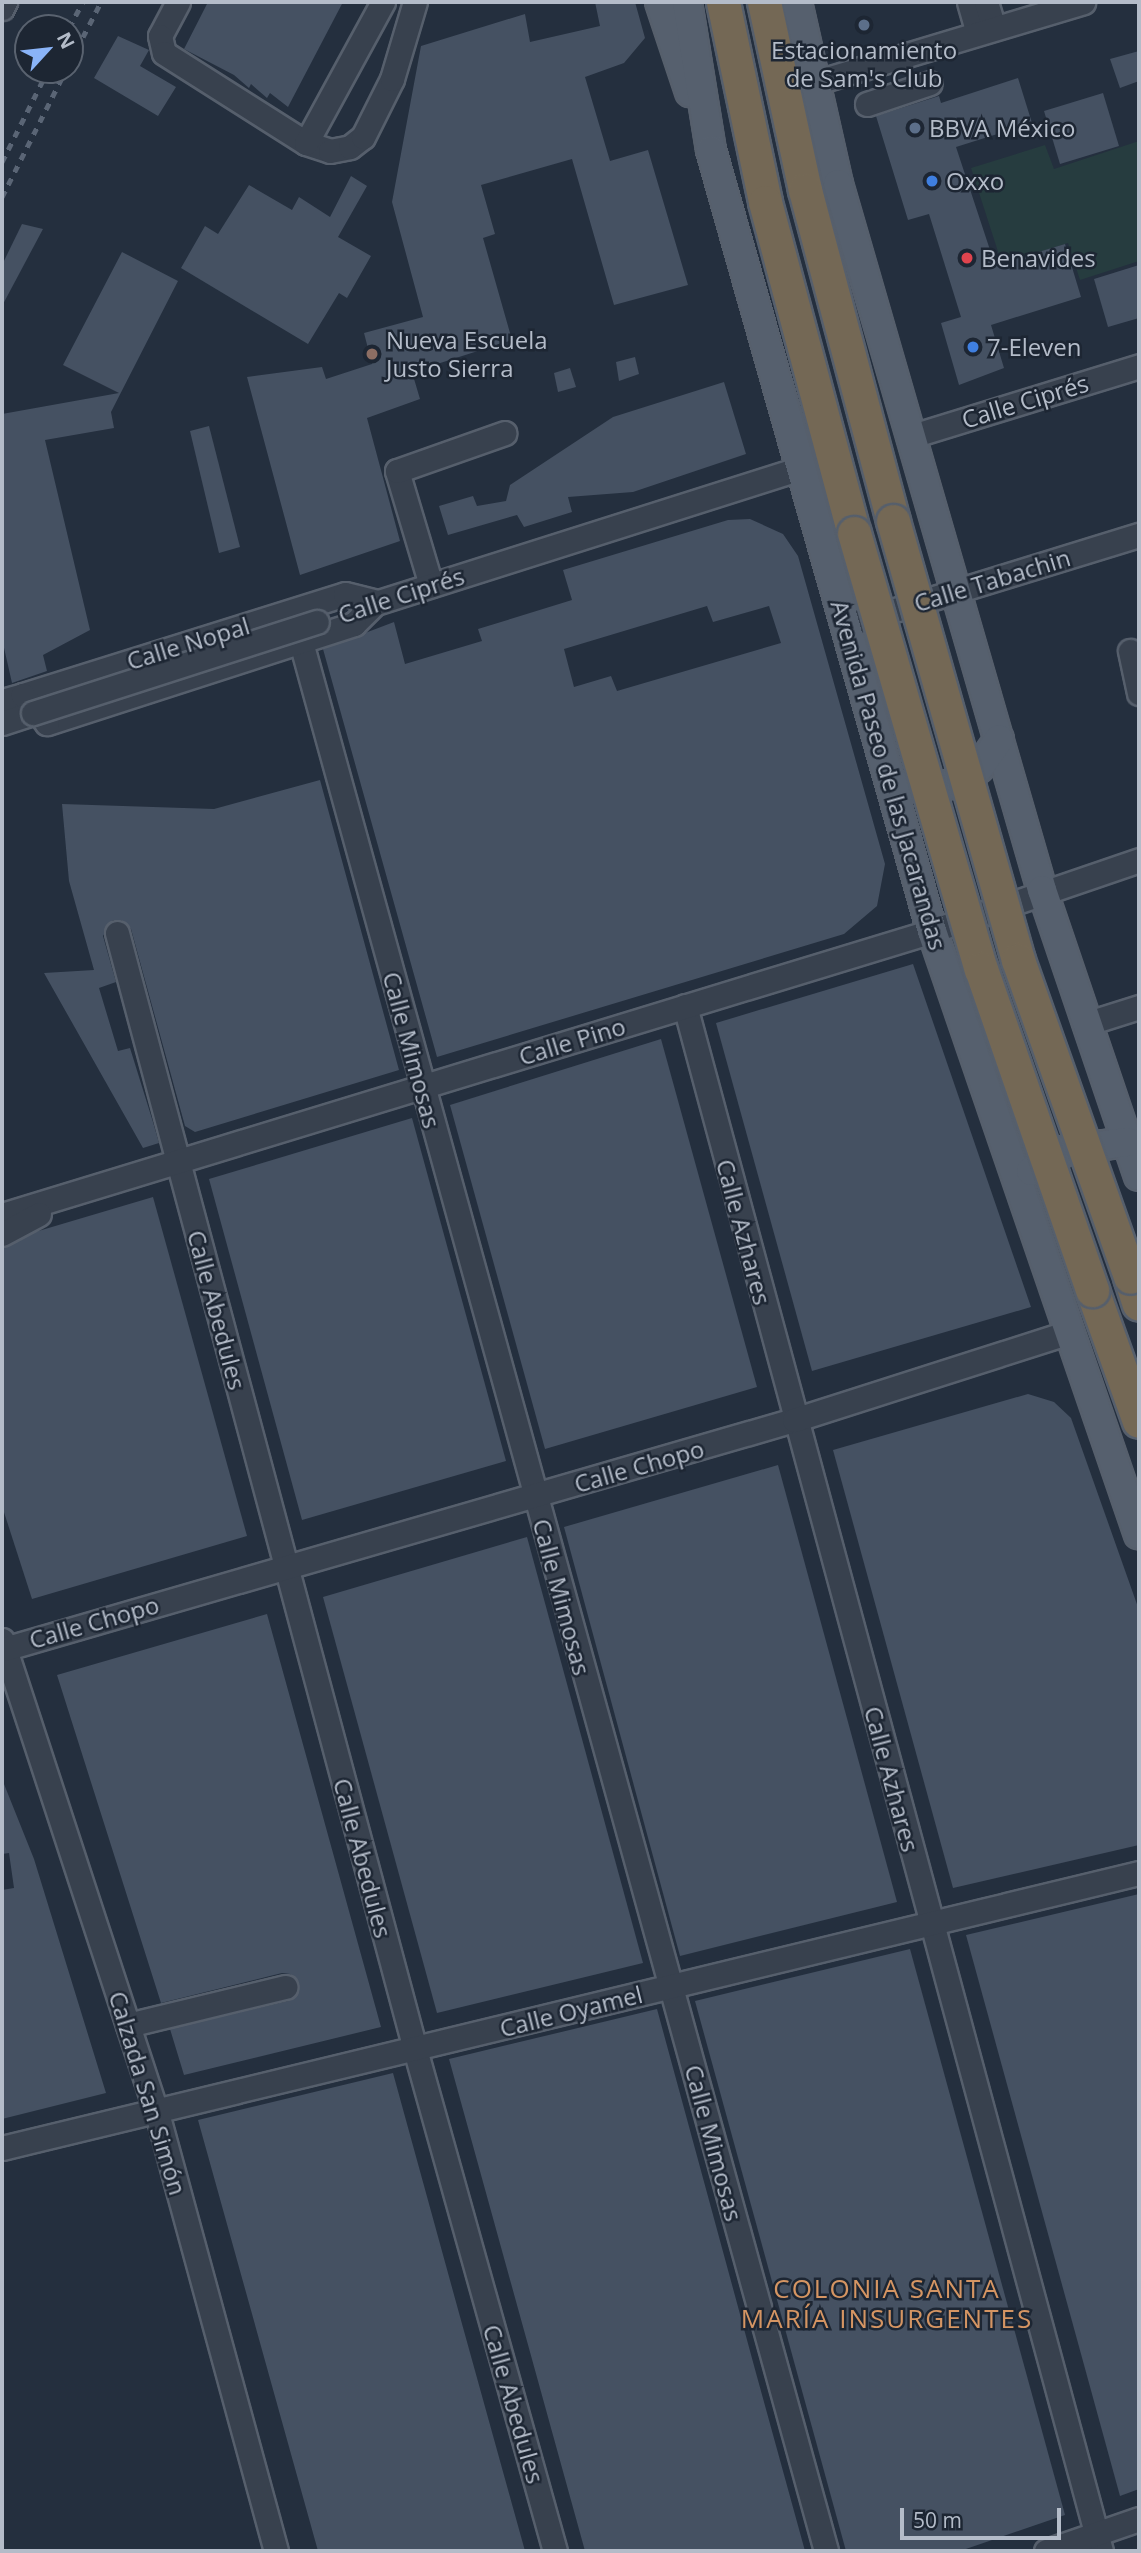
<!DOCTYPE html>
<html>
<head>
<meta charset="utf-8">
<style>
  body { margin:0 }
  #map { position:relative; width:1141px; height:2553px; overflow:hidden; background:#242f3e; font-family:"Open Sans",sans-serif }
  div>[style] { position:absolute }
  .green>* { inset:0; background:#263c3f }
  .building>* { inset:0; background:#455162 }
  .roads { filter:drop-shadow(2px 0 #565f6c) drop-shadow(-2px 0 #565f6c) drop-shadow(0 2px #565f6c) drop-shadow(0 -2px #565f6c) }
  .minor>* { height:23px; margin:-11.5px; padding:0 11.5px; transform-origin:11.5px; border-radius:11.5px; background:#38414e }
  .major>* { height:28px; margin:-14px; padding:0 14px; transform-origin:14px; border-radius:14px; background:#56606e }
  .highway>* { height:33px; margin:-16.5px; padding:0 16.5px; transform-origin:16.5px; border-radius:16.5px; background:#746855 }
  .rail>* { height:5px; margin-top:-2.5px; transform-origin:0; background:repeating-linear-gradient(90deg,#5a6575 0 7px,transparent 0 14px) }
  .bridges { filter:drop-shadow(2px 0 #565f6c) drop-shadow(-2px 0 #565f6c) drop-shadow(0 2px #565f6c) drop-shadow(0 -2px #565f6c) }
  .minor-bridge>* { height:23px; margin:-11.5px; padding:0 11.5px; transform-origin:11.5px; border-radius:11.5px; background:#38414e }
  .highway-bridge>* { height:33px; margin:-16.5px; padding:0 16.5px; transform-origin:16.5px; border-radius:16.5px; background:#746855 }
  .dots>* { width:19px; height:19px; translate:-50% -50%; box-sizing:border-box; border:4px solid #1d2633; border-radius:50% }
  span { translate:-50% -50%; white-space:nowrap; text-align:center; line-height:1.15; -webkit-text-stroke:5px #1d2633; paint-order:stroke }
  .poi-label { font-size:24px; color:#b4bcc9 }
  .left { translate:0 -50%; text-align:left }
  .street-label { font-size:24px; color:#b4bcc9 }
  .neighbourhood-label { font-size:26px; color:#d59563; letter-spacing:2px }
  .frame { position:absolute; inset:0; border:4px solid #b4bcc9; pointer-events:none }
  .north { position:absolute; left:14px; top:14px; width:70px; height:70px; box-sizing:border-box; background:#1d2633; border:2px solid #59626f; border-radius:50%; rotate:63deg; font-size:19px; font-weight:700; line-height:28px; text-align:center; color:#b4bcc9 }
  .north::after { content:''; display:block; margin:auto; width:24px; height:32px; background:#8ab4f8; clip-path:polygon(50% 0,100% 100%,50% 72%,0 100%) }
  .scale { position:absolute; left:900px; top:2508px; width:161px; height:32px; box-sizing:border-box; border:4px solid #b4bcc9; border-top:0; padding-left:9px; font-size:21px; line-height:24px; white-space:nowrap; color:#b4bcc9; -webkit-text-stroke:5px #1d2633; paint-order:stroke }
</style>
</head>
<body>
<div id="map">
  <div class="green">
    <div style="clip-path:polygon(1139px 141px,1139px 261px,1080px 280px,1068px 243px,1002px 264px,971px 168px,1045px 145px,1054px 169px)"></div>
  </div>
  <div class="building">
    <div style="clip-path:polygon(208px 2px,343px 2px,288px 107px,270px 93px,267px 98px,251px 84px,249px 88px,234px 75px,184px 49px)"></div>
    <div style="clip-path:polygon(595px 2px,635px 2px,645px 38px,624px 63px,585px 77px,610px 161px,648px 150px,688px 285px,614px 305px,572px 159px,481px 185px,495px 234px,483px 238px,512px 340px,412px 372px,420px 399px,367px 418px,400px 541px,300px 575px,247px 377px,322px 367px,326px 379px,372px 364px,364px 333px,423px 317px,392px 202px,421px 46px,525px 14px,530px 42px,600px 26px)"></div>
    <div style="clip-path:polygon(118px 36px,149px 50px,140px 66px,176px 87px,158px 116px,94px 78px)"></div>
    <div style="clip-path:polygon(1139px 51px,1139px 81px,1120px 88px,1110px 59px)"></div>
    <div style="clip-path:polygon(1018px 78px,1032px 123px,956px 147px,995px 265px,1065px 244px,1081px 297px,991px 325px,1004px 368px,959px 385px,941px 323px,961px 317px,929px 214px,908px 220px,876px 116px,939px 96px,941px 103px)"></div>
    <div style="clip-path:polygon(1103px 93px,1119px 146px,1060px 164px,1044px 111px)"></div>
    <div style="clip-path:polygon(351px 176px,367px 186px,338px 237px,371px 256px,347px 298px,339px 293px,308px 344px,181px 268px,205px 226px,218px 234px,249px 185px,292px 210px,299px 197px,330px 217px)"></div>
    <div style="clip-path:polygon(22px 224px,43px 229px,2px 306px,2px 265px)"></div>
    <div style="clip-path:polygon(122px 252px,178px 281px,111px 412px,114px 428px,45px 440px,90px 630px,43px 655px,47px 671px,12px 683px,2px 639px,2px 414px,119px 393px,63px 365px)"></div>
    <div style="clip-path:polygon(1139px 265px,1139px 318px,1108px 327px,1094px 279px)"></div>
    <div style="clip-path:polygon(635px 357px,639px 374px,619px 381px,616px 362px)"></div>
    <div style="clip-path:polygon(570px 368px,576px 387px,558px 392px,554px 373px)"></div>
    <div style="clip-path:polygon(724px 382px,746px 454px,633px 492px,568px 497px,572px 512px,524px 527px,517px 515px,448px 535px,439px 506px,473px 496px,477px 506px,506px 501px,510px 485px,613px 417px)"></div>
    <div style="clip-path:polygon(209px 426px,240px 547px,219px 553px,190px 431px)"></div>
    <div style="clip-path:polygon(evenodd,750px 519px,783px 534px,798px 556px,885px 864px,877px 906px,844px 934px,437px 1057px,323px 649px,394px 622px,405px 664px,482px 641px,478px 629px,572px 600px,563px 570px,728px 520px,750px 519px,707px 606px,713px 622px,769px 606px,781px 643px,617px 691px,611px 676px,574px 687px,564px 649px,707px 606px)"></div>
    <div style="clip-path:polygon(320px 780px,399px 1070px,195px 1132px,185px 1126px,131px 929px,121px 920px,113px 920px,103px 936px,116px 982px,99px 988px,118px 1051px,130px 1048px,153px 1122px,159px 1143px,143px 1148px,44px 973px,94px 970px,69px 881px,62px 804px,214px 809px)"></div>
    <div style="clip-path:polygon(913px 964px,1031px 1307px,812px 1371px,716px 1023px)"></div>
    <div style="clip-path:polygon(661px 1039px,757px 1387px,545px 1449px,450px 1105px)"></div>
    <div style="clip-path:polygon(412px 1118px,506px 1461px,302px 1520px,209px 1179px)"></div>
    <div style="clip-path:polygon(153px 1197px,247px 1536px,32px 1599px,2px 1506px,2px 1248px,35px 1232px)"></div>
    <div style="clip-path:polygon(1028px 1394px,1054px 1402px,1071px 1418px,1139px 1610px,1139px 1845px,953px 1888px,833px 1450px)"></div>
    <div style="clip-path:polygon(778px 1465px,897px 1902px,680px 1956px,564px 1527px)"></div>
    <div style="clip-path:polygon(527px 1537px,643px 1963px,437px 2013px,323px 1597px)"></div>
    <div style="clip-path:polygon(267px 1614px,381px 2027px,184px 2075px,170px 2029px,288px 2001px,298px 1992px,298px 1983px,290px 1974px,282px 1973px,161px 2003px,57px 1675px)"></div>
    <div style="clip-path:polygon(2px 1779px,34px 1859px,106px 2093px,2px 2119px,2px 1890px,14px 1888px,9px 1853px,2px 1854px)"></div>
    <div style="clip-path:polygon(1139px 1894px,1139px 2489px,1120px 2496px,966px 1935px)"></div>
    <div style="clip-path:polygon(910px 1949px,1065px 2515px,960px 2551px,846px 2551px,695px 2001px)"></div>
    <div style="clip-path:polygon(657px 2009px,756px 2373px,805px 2551px,585px 2551px,449px 2059px)"></div>
    <div style="clip-path:polygon(393px 2073px,459px 2313px,525px 2551px,318px 2551px,198px 2120px)"></div>
  </div>
  <div class="roads">
    <div class="minor">
      <div style="left:178px;top:2px;width:38px;rotate:118deg"></div>
      <div style="left:160px;top:36px;width:17px;rotate:77deg"></div>
      <div style="left:164px;top:53px;width:168px;rotate:32.4deg"></div>
      <div style="left:306px;top:143px;width:25px;rotate:18deg"></div>
      <div style="left:330px;top:151px;width:20px;rotate:-11deg"></div>
      <div style="left:350px;top:147px;width:16px;rotate:-38deg"></div>
      <div style="left:363px;top:137px;width:65px;rotate:-63.4deg"></div>
      <div style="left:392px;top:79px;width:80px;rotate:-73.4deg"></div>
      <div style="left:969px;top:2px;width:32px;rotate:74deg"></div>
      <div style="left:986px;top:2px;width:27px;rotate:73deg"></div>
      <div style="left:2px;top:8px;width:7px;rotate:-63deg"></div>
      <div style="left:817px;top:82px;width:278px;rotate:-16.7deg"></div>
      <div style="left:867px;top:104px;width:66px;rotate:-18.4deg"></div>
      <div style="left:306px;top:143px;width:161px;rotate:-61.4deg"></div>
      <div style="left:912px;top:436px;width:238px;rotate:-17.1deg"></div>
      <div style="left:431px;top:585px;width:119px;rotate:-106.6deg"></div>
      <div style="left:397px;top:471px;width:114px;rotate:-19.4deg"></div>
      <div style="left:363px;top:607px;width:460px;rotate:-17.6deg"></div>
      <div style="left:846px;top:625px;width:307px;rotate:-17.1deg"></div>
      <div style="left:301px;top:642px;width:1980px;rotate:74.62deg"></div>
      <div style="left:1130px;top:651px;width:43px;rotate:77.9deg"></div>
      <div style="left:2px;top:701px;width:22px;rotate:-16deg"></div>
      <div style="left:23px;top:695px;width:337px;rotate:-17.4deg"></div>
      <div style="left:345px;top:594px;width:32px;rotate:14deg"></div>
      <div style="left:376px;top:602px;width:31px;rotate:135deg"></div>
      <div style="left:354px;top:624px;width:323px;rotate:162.1deg"></div>
      <div style="left:47px;top:723px;width:37px;rotate:-131deg"></div>
      <div style="left:2px;top:723px;width:33px;rotate:-18deg"></div>
      <div style="left:117px;top:933px;width:1155px;rotate:75.05deg"></div>
      <div style="left:415px;top:2049px;width:521px;rotate:74.42deg"></div>
      <div style="left:685px;top:1006px;width:1600px;rotate:74.93deg"></div>
      <div style="left:1085px;top:1024px;width:57px;rotate:-17.5deg"></div>
      <div style="left:2px;top:1215px;width:972px;rotate:-16.98deg"></div>
      <div style="left:932px;top:931px;width:219px;rotate:-18.9deg"></div>
      <div style="left:2px;top:1234px;width:42px;rotate:-28.4deg"></div>
      <div style="left:2px;top:1640px;width:498px;rotate:71.9deg"></div>
      <div style="left:157px;top:2113px;width:454px;rotate:74.8deg"></div>
      <div style="left:4px;top:1649px;width:823px;rotate:-16.17deg"></div>
      <div style="left:794px;top:1420px;width:290px;rotate:-17.7deg"></div>
      <div style="left:128px;top:2025px;width:162px;rotate:-13.6deg"></div>
      <div style="left:2px;top:2148px;width:1170px;rotate:-13.6deg"></div>
      <div style="left:1046px;top:2551px;width:98px;rotate:-19deg"></div>
    </div>
    <div class="major">
      <div style="left:660px;top:2px;width:95px;rotate:71.6deg"></div>
      <div style="left:687px;top:2px;width:150px;rotate:80.8deg"></div>
      <div style="left:711px;top:150px;width:812px;rotate:74.2deg"></div>
      <div style="left:932px;top:931px;width:638px;rotate:71.08deg"></div>
      <div style="left:797px;top:2px;width:187px;rotate:77.3deg"></div>
      <div style="left:838px;top:184px;width:735px;rotate:73.88deg"></div>
      <div style="left:1042px;top:890px;width:302px;rotate:71.3deg"></div>
      <div style="left:909px;top:785px;width:26px;rotate:9deg"></div>
      <div style="left:935px;top:789px;width:33px;rotate:-18deg"></div>
      <div style="left:966px;top:779px;width:17px;rotate:-40deg"></div>
      <div style="left:979px;top:768px;width:35px;rotate:-55deg"></div>
      <div style="left:1031px;top:1171px;width:42px;rotate:-30.3deg"></div>
      <div style="left:1067px;top:1150px;width:61px;rotate:-7.6deg"></div>
    </div>
    <div class="highway">
      <div style="left:723px;top:2px;width:204px;rotate:78.1deg"></div>
      <div style="left:765px;top:202px;width:343px;rotate:75deg"></div>
      <div style="left:764px;top:2px;width:192px;rotate:77.7deg"></div>
      <div style="left:805px;top:190px;width:342px;rotate:75.1deg"></div>
      <div style="left:1130px;top:1277px;width:28px;rotate:72deg"></div>
      <div style="left:1092px;top:1290px;width:139px;rotate:70.3deg"></div>
    </div>
  </div>
  <div class="rail">
    <div style="left:69px;top:28px;width:30px;rotate:-62deg"></div>
    <div style="left:70px;top:62px;width:68px;rotate:-62.7deg"></div>
    <div style="left:2px;top:162px;width:103px;rotate:-63.4deg"></div>
    <div style="left:2px;top:197px;width:142px;rotate:-63.3deg"></div>
  </div>
  <div class="bridges">
    <div class="minor-bridge">
      <div style="left:33px;top:713px;width:298px;rotate:-17.8deg"></div>
    </div>
    <div class="highway-bridge">
      <div style="left:893px;top:521px;width:456px;rotate:74.1deg"></div>
      <div style="left:1018px;top:960px;width:336px;rotate:70.5deg"></div>
      <div style="left:854px;top:533px;width:454px;rotate:73.8deg"></div>
      <div style="left:981px;top:969px;width:340px;rotate:70.9deg"></div>
    </div>
  </div>
  <div class="dots">
    <div style="left:864px;top:25px;background:#5c6f8a"></div>
    <div style="left:915px;top:128px;background:#5c6f8a"></div>
    <div style="left:932px;top:181px;background:#3f7fe0"></div>
    <div style="left:967px;top:258px;background:#e0444e"></div>
    <div style="left:973px;top:347px;background:#3f7fe0"></div>
    <div style="left:372px;top:354px;background:#8d6e63"></div>
  </div>
  <div class="poi-label">
    <span style="left:864px;top:64px">Estacionamiento<br>de Sam's Club</span>
    <span class="left" style="left:929px;top:128px">BBVA México</span>
    <span class="left" style="left:946px;top:181px">Oxxo</span>
    <span class="left" style="left:981px;top:258px">Benavides</span>
    <span class="left" style="left:386px;top:354px">Nueva Escuela<br>Justo Sierra</span>
    <span class="left" style="left:987px;top:347px">7-Eleven</span>
  </div>
  <div class="street-label">
    <span style="left:1025px;top:401px;rotate:-17deg">Calle Ciprés</span>
    <span style="left:992px;top:580px;rotate:-17deg">Calle Tabachin</span>
    <span style="left:401px;top:595px;rotate:-18deg">Calle Ciprés</span>
    <span style="left:188px;top:643px;rotate:-17deg">Calle Nopal</span>
    <span style="left:889px;top:775px;rotate:74deg">Avenida Paseo de las Jacarandas</span>
    <span style="left:572px;top:1041px;rotate:-17deg">Calle Pino</span>
    <span style="left:412px;top:1050px;rotate:75deg">Calle Mimosas</span>
    <span style="left:744px;top:1232px;rotate:75deg">Calle Azhares</span>
    <span style="left:217px;top:1310px;rotate:75deg">Calle Abedules</span>
    <span style="left:639px;top:1466px;rotate:-16deg">Calle Chopo</span>
    <span style="left:562px;top:1597px;rotate:75deg">Calle Mimosas</span>
    <span style="left:94px;top:1622px;rotate:-16deg">Calle Chopo</span>
    <span style="left:892px;top:1779px;rotate:75deg">Calle Azhares</span>
    <span style="left:363px;top:1858px;rotate:75deg">Calle Abedules</span>
    <span style="left:571px;top:2011px;rotate:-14deg">Calle Oyamel</span>
    <span style="left:148px;top:2093px;rotate:73deg">Calzada San Simón</span>
    <span style="left:714px;top:2143px;rotate:75deg">Calle Mimosas</span>
    <span style="left:514px;top:2404px;rotate:74deg">Calle Abedules</span>
  </div>
  <div class="neighbourhood-label">
    <span style="left:887px;top:2304px">COLONIA SANTA<br>MARÍA INSURGENTES</span>
  </div>
  <div class="frame"></div>
  <div class="north">N</div>
  <div class="scale">50 m</div>
</div>
</body>
</html>
